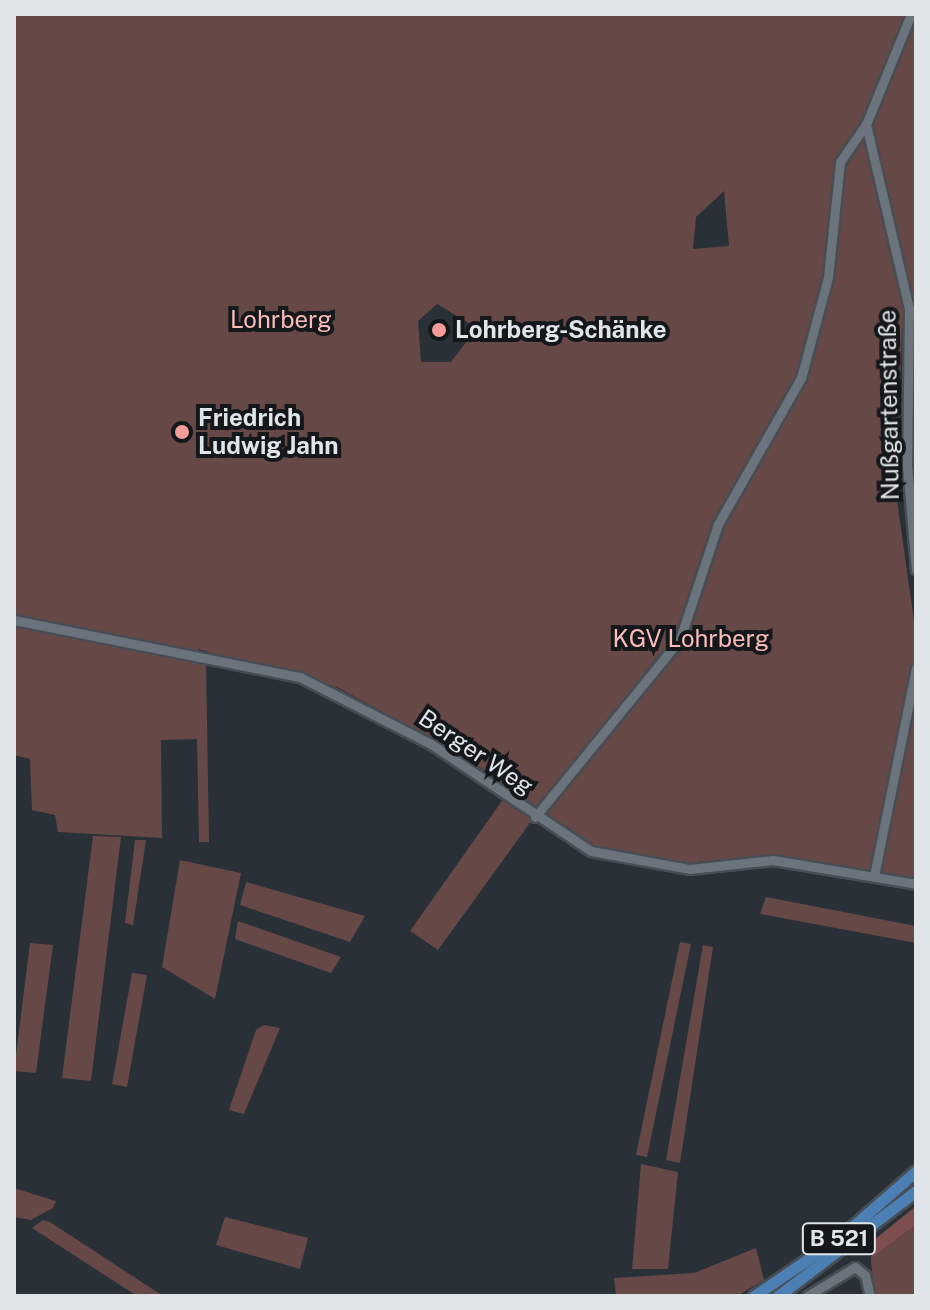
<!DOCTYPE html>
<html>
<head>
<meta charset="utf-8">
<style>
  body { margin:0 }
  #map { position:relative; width:930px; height:1310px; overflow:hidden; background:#293038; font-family:"Public Sans",sans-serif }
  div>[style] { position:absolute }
  .green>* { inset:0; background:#664847 }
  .forest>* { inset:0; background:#7c4f4e }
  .roads { filter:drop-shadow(2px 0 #484d54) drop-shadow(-2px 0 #484d54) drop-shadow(0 2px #484d54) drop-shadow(0 -2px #484d54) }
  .minor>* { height:9px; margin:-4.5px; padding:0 4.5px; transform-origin:4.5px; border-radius:4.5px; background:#6b737c }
  .major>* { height:11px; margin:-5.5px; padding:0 5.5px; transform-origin:5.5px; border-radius:5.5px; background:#4c80b4 }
  .dots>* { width:22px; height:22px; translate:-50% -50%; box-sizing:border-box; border:4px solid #15181b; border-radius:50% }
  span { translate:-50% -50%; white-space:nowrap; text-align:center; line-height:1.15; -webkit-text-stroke:8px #15181b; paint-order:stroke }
  .shield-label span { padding:2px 6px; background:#15181b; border:2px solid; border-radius:6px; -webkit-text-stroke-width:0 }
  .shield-label { font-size:22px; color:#e0e5ea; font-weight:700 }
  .park-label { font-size:24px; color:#fabbb9 }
  .poi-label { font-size:24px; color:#e0e5ea; font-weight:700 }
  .left { translate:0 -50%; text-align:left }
  .street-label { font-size:24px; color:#e0e5ea }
  .frame { position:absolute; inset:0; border:16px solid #e0e5ea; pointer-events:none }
</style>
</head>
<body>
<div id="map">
  <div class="green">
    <div style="clip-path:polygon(evenodd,14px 14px,916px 14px,916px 331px,902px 328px,897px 500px,916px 635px,916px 878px,774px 855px,687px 863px,594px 846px,463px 756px,339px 688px,198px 649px,198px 659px,206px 661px,209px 842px,199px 842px,197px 739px,161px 740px,162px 838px,58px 832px,55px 815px,32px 810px,30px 759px,14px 755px,14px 14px,724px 191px,729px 246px,693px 249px,696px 217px,724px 191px,14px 14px,437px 304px,477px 328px,451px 362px,421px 362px,418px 321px,437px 304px)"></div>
    <div style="clip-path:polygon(504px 798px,532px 820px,438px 950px,410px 931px)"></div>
    <div style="clip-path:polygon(93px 836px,121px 837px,91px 1081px,62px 1078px)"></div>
    <div style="clip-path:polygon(135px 840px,146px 840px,133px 925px,125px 923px)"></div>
    <div style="clip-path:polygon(180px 860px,241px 873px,215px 999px,162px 967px)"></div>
    <div style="clip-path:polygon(246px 882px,365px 916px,350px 942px,240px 905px)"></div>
    <div style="clip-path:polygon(766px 897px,916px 926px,916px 943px,760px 914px)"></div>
    <div style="clip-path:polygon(238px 921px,341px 957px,331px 973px,235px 939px)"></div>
    <div style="clip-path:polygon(680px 942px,691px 944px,647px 1157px,636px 1155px)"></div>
    <div style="clip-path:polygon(30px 943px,53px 945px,36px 1073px,14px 1071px)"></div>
    <div style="clip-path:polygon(703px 945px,713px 947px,680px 1163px,666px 1160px)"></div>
    <div style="clip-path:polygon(132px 973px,147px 975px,127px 1087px,112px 1084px)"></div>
    <div style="clip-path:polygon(264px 1025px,280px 1028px,244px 1114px,229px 1110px,256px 1030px)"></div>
    <div style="clip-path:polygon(641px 1164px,678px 1172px,668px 1269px,632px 1269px)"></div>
    <div style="clip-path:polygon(14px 1188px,56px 1201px,53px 1208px,31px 1220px,14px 1217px)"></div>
    <div style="clip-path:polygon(225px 1217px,308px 1238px,300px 1269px,216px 1245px)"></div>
    <div style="clip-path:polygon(43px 1220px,50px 1222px,163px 1296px,137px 1296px,32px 1228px)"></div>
    <div style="clip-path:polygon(916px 1225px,916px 1296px,874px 1296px,871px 1259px)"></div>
    <div style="clip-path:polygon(756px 1248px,764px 1280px,737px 1296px,616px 1296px,614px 1278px,694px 1273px)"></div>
  </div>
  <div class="forest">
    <div style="clip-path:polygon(916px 1206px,916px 1225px,871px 1259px,874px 1240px)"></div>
  </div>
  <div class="roads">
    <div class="minor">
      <div style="left:911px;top:14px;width:119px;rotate:112.2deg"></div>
      <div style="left:866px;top:124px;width:190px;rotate:76.9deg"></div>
      <div style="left:909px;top:309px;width:156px;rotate:90.7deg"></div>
      <div style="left:907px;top:465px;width:105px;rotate:85.1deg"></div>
      <div style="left:14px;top:620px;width:292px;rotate:11.3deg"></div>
      <div style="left:300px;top:677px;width:147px;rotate:27.1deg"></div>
      <div style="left:431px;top:744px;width:192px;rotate:33.8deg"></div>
      <div style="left:591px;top:851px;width:101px;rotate:10.3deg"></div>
      <div style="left:690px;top:869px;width:83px;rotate:-6.2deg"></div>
      <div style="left:773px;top:860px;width:145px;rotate:9.5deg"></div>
      <div style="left:535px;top:817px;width:230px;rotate:-50.8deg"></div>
      <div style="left:680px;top:639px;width:121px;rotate:-71.7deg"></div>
      <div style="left:718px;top:524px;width:168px;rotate:-60.4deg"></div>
      <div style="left:801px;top:378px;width:105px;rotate:-75deg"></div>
      <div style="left:828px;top:277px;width:116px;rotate:-84deg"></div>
      <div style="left:840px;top:162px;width:46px;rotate:-55.6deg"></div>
      <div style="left:874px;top:876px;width:212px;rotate:-78.6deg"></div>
      <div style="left:807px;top:1296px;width:56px;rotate:-31.1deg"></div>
      <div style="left:855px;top:1267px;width:13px;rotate:39deg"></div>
      <div style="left:865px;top:1275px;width:22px;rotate:77deg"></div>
    </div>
    <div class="major">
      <div style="left:754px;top:1296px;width:108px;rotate:-34.4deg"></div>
      <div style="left:843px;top:1235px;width:97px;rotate:-41.2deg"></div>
      <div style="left:778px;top:1296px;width:173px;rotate:-37.3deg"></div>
    </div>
  </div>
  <div class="dots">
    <div style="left:439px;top:330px;background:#f59b9a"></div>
    <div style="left:182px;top:432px;background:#f59b9a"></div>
  </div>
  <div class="shield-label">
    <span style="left:839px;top:1239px">B 521</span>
  </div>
  <div class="park-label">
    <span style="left:281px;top:320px">Lohrberg</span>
    <span style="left:691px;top:639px">KGV Lohrberg</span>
  </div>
  <div class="poi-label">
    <span class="left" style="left:455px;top:330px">Lohrberg-Schänke</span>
    <span class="left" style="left:198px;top:432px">Friedrich<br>Ludwig Jahn</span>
  </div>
  <div class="street-label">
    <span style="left:889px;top:405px;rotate:-91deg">Nußgartenstraße</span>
    <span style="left:476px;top:752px;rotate:34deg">Berger Weg</span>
  </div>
  <div class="frame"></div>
</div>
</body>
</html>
